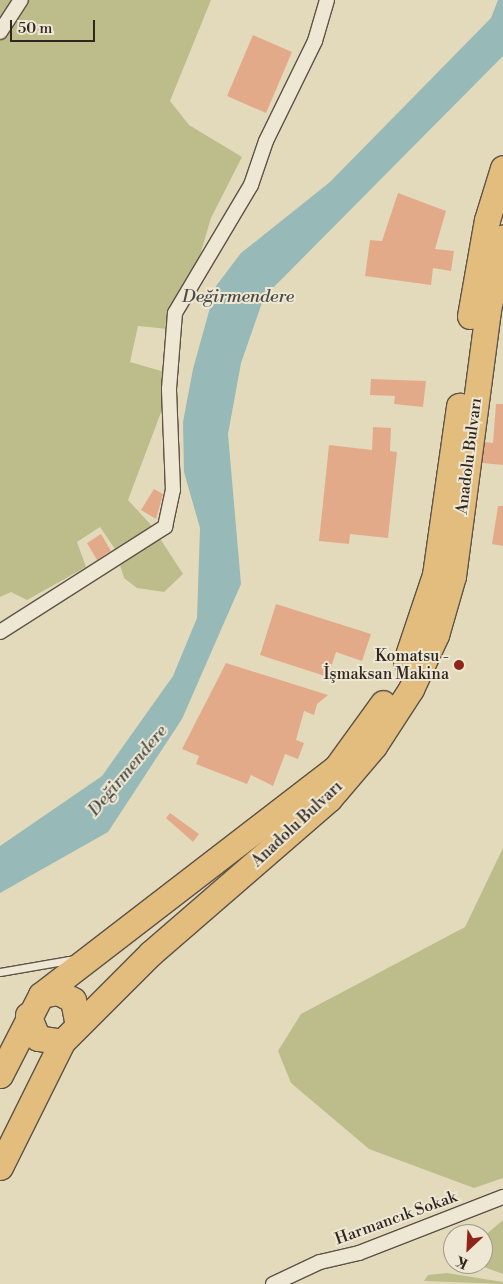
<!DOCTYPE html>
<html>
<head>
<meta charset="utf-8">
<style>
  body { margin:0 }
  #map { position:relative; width:503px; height:1284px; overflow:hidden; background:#e3dabc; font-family:"Libre Bodoni",serif }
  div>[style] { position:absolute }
  .green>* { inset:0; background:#bcbd8b }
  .water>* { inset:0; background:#97b9b8 }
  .building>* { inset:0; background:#e3aa8a }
  .roads { filter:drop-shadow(1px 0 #5e5247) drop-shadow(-1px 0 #5e5247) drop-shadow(0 1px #5e5247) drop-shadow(0 -1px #5e5247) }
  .lane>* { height:7px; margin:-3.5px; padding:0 3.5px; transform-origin:3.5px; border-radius:3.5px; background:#ede7d3 }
  .street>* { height:14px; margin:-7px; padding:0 7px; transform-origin:7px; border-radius:7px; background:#ede7d3 }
  .highway>* { height:25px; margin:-12.5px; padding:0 12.5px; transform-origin:12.5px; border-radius:12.5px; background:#e2bd7e }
  .dots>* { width:14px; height:14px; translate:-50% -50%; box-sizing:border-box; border:2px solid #ede7d3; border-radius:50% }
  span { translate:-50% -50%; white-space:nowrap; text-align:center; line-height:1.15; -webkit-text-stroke:4px #ede7d3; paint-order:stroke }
  .street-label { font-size:16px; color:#312520 }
  .poi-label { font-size:16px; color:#312520 }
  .right { translate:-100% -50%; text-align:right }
  .water-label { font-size:18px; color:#4a4a46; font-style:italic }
  .north { position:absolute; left:443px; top:1224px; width:50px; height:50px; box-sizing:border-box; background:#ede7d3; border:1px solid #a2998b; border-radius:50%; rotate:205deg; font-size:14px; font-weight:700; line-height:20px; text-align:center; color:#312520 }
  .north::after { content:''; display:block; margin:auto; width:18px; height:22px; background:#8f2418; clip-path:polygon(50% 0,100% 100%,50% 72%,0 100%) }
  .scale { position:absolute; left:10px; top:20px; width:85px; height:22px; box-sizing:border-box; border:2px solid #312520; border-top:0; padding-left:6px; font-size:15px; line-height:18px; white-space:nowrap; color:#312520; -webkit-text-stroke:4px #ede7d3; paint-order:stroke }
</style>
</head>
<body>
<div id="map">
  <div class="green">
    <div style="clip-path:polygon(0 0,211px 0,170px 101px,189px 125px,242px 157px,211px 218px,178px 330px,138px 326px,130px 362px,175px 375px,128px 500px,152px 526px,183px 574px,164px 592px,137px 588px,124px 578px,115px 549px,100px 527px,77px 542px,86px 567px,27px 600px,11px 592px,0 597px)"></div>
    <div style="clip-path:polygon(503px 848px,503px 1178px,474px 1188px,369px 1149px,291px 1083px,278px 1051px,301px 1014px,465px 927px)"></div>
    <div style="clip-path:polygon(503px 1220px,503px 1274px,476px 1264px,483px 1264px,483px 1237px)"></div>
    <div style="clip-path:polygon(447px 1273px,503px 1282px,503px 1284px,424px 1281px,428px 1275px)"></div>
  </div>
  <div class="water">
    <div style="clip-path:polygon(498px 0,503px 0,503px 56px,264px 297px,241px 363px,228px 434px,241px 584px,182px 719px,108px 832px,0 893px,0 846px,102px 776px,173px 676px,197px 618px,200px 528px,184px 472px,183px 422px,193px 369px,216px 286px,241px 253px,330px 182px,491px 18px)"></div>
  </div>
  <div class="building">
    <div style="clip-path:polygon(253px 35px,292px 52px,266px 113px,227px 96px)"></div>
    <div style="clip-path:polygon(398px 193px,446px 211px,435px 249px,454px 251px,451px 271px,433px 268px,431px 285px,365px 276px,370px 240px,382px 241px)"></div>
    <div style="clip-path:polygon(371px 379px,426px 381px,423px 407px,394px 404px,395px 396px,370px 395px)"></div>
    <div style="clip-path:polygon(496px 404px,503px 404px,503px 465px,482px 463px,485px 442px,493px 443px)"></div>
    <div style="clip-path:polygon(373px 427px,391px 428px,390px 451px,397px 452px,388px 538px,350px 534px,349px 544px,319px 541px,329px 445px,372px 450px)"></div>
    <div style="clip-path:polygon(154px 489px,163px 494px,156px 519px,141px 510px)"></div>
    <div style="clip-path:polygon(498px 506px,503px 506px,503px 546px,492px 544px)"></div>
    <div style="clip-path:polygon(101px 534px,111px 551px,97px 560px,87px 543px)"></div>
    <div style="clip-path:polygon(276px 604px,371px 634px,362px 661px,336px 652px,328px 677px,260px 655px)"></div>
    <div style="clip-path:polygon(226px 663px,328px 695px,317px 704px,314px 715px,304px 711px,296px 740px,304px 743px,298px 759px,285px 754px,273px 786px,251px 775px,247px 784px,196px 764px,199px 756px,182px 749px)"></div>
    <div style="clip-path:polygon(170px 813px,199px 834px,193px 842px,166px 818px)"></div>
  </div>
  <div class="roads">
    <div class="lane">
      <div style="left:0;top:972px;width:76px;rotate:-9.8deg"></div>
    </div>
    <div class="street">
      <div style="left:0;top:32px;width:38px;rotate:-57deg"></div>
      <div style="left:0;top:632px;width:196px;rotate:-32.5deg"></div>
      <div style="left:165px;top:527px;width:38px;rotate:-78deg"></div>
      <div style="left:173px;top:490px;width:101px;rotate:-92.3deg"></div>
      <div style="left:169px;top:389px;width:76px;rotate:-85.5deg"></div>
      <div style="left:175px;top:313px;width:149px;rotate:-59.3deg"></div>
      <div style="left:251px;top:185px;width:46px;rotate:-71.2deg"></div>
      <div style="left:266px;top:141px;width:111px;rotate:-63.9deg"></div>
      <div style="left:315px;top:41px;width:43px;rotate:-73.7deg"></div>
      <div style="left:273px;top:1284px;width:52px;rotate:-25.1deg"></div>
      <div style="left:320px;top:1262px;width:40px;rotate:-13deg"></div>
      <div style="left:359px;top:1253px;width:155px;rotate:-21.3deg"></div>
    </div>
    <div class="highway">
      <div style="left:470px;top:316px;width:97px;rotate:-80deg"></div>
      <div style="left:487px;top:220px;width:54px;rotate:-72.9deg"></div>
      <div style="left:406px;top:661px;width:91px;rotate:-71.4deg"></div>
      <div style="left:435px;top:575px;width:171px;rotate:-81.9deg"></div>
      <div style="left:41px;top:995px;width:17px;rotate:-10deg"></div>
      <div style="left:58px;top:992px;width:17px;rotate:28deg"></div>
      <div style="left:73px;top:1000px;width:25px;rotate:79deg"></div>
      <div style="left:28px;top:1015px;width:25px;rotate:67deg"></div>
      <div style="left:38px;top:1038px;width:24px;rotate:9deg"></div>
      <div style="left:0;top:1075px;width:90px;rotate:-62.9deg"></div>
      <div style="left:41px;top:995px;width:372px;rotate:-37.6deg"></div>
      <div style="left:336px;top:768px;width:80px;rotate:-54.1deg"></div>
      <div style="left:0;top:1167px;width:140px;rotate:-63.6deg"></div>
      <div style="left:62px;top:1042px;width:126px;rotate:-45deg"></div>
      <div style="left:151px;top:953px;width:235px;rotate:-40.9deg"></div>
      <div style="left:329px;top:799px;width:70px;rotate:-49.7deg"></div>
      <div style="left:374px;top:746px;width:68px;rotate:-57deg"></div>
      <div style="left:411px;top:689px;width:60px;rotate:-65.2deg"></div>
      <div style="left:436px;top:635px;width:61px;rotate:-73.9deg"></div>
      <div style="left:453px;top:576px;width:268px;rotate:-82.5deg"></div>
      <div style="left:488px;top:310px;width:74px;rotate:-78.2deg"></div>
    </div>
  </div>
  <div class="dots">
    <div style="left:459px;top:665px;background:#8f2418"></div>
  </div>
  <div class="street-label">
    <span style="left:469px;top:456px;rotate:-83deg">Anadolu Bulvarı</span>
    <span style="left:297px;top:824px;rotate:-43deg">Anadolu Bulvarı</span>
    <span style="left:396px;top:1218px;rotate:-20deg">Harmancık Sokak</span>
  </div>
  <div class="poi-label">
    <span class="right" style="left:449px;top:665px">Komatsu -<br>İşmaksan Makina</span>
  </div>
  <div class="water-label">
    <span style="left:238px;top:297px">Değirmendere</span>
    <span style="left:128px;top:771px;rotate:-50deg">Değirmendere</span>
  </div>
  <div class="north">K</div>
  <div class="scale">50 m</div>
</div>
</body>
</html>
